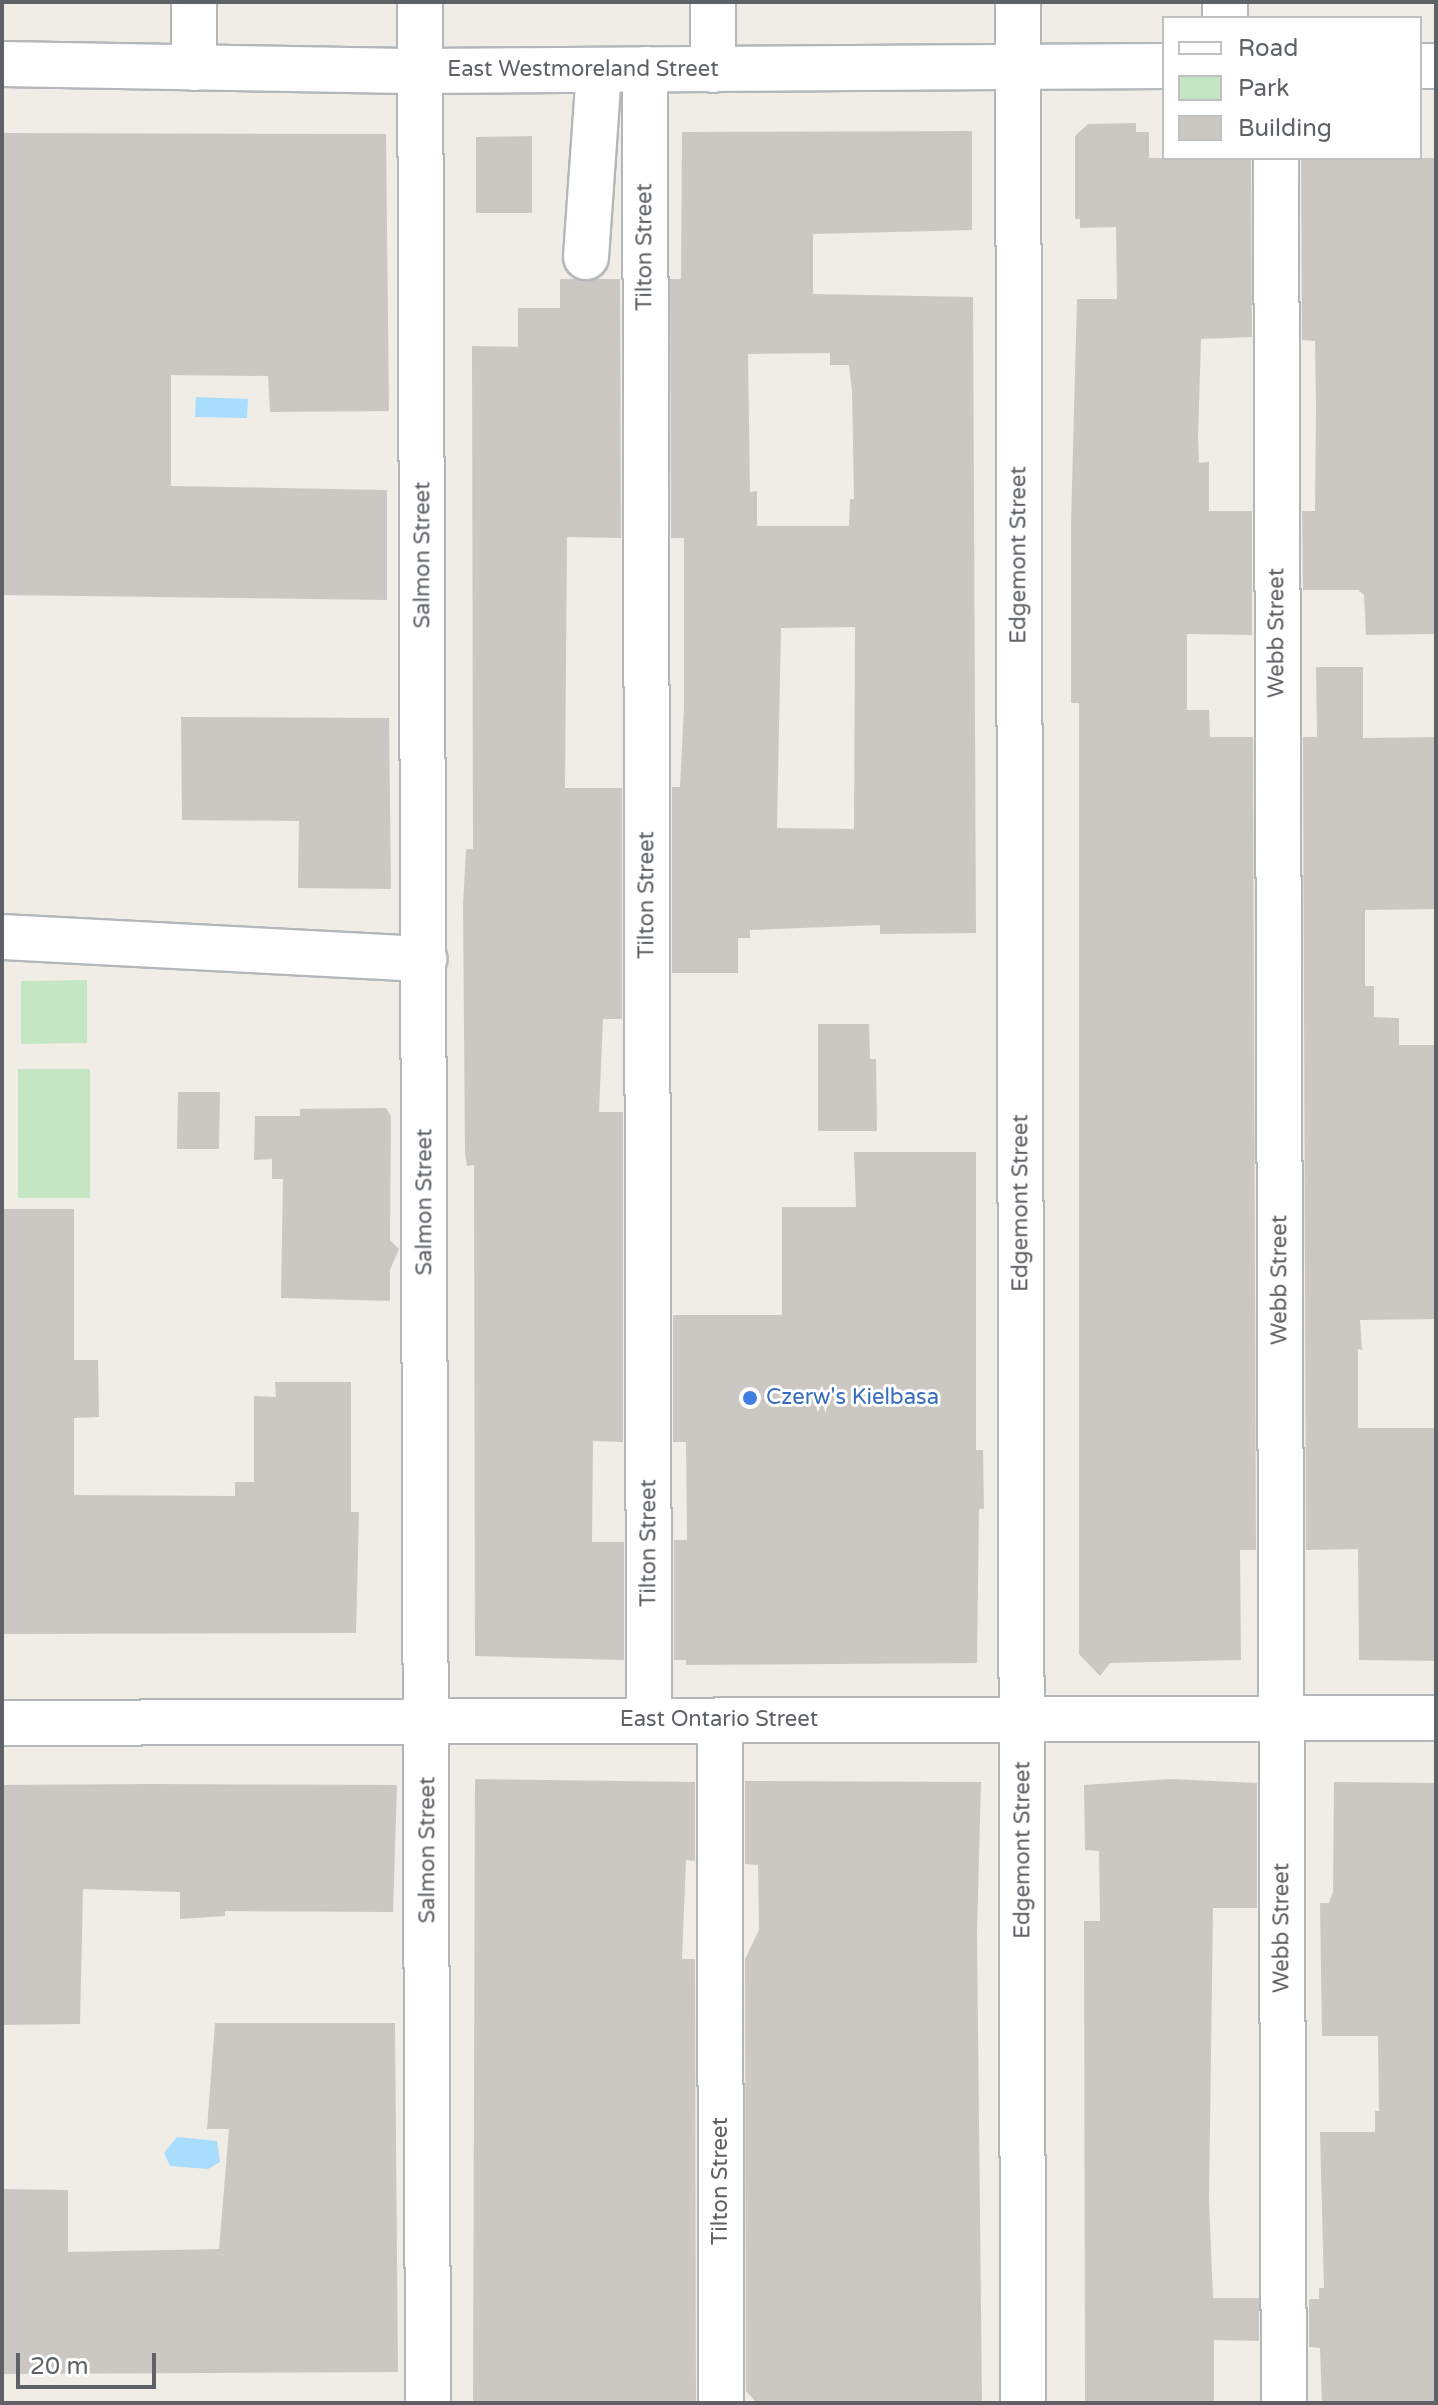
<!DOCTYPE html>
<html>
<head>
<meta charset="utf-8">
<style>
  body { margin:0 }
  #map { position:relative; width:1438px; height:2405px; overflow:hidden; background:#efede6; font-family:"Varela Round",sans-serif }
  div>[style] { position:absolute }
  .green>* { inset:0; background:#c5e6c3 }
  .water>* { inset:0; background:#a8ddfd }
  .building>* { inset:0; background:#cbc8c3 }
  .roads { filter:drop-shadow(2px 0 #b3b7ba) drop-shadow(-2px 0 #b3b7ba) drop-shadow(0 2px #b3b7ba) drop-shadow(0 -2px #b3b7ba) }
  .minor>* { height:44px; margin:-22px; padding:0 22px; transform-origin:22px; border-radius:22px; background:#fff }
  .dots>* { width:22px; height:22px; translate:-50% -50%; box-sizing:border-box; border:4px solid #fff; border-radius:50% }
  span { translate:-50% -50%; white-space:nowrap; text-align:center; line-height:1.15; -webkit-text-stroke:6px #fff; paint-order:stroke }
  .street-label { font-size:22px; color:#5e6266 }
  .shop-label { font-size:22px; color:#366cbe }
  .left { translate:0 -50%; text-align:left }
  .frame { position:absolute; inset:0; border:4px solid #5e6266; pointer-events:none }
  .legend { position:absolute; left:1162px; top:16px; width:260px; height:144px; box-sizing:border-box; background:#fff; border:2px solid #bfc0c2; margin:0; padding:10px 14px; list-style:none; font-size:24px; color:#5e6266 }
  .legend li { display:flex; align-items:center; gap:16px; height:40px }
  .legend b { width:40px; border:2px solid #bfc0c2 }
  .scale { position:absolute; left:16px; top:2353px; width:140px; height:36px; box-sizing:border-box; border:4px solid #5e6266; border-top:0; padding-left:10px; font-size:24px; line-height:28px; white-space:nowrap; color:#5e6266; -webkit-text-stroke:6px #fff; paint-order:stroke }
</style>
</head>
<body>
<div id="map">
  <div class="green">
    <div style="clip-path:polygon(87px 980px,87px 1043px,21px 1044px,21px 981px)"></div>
    <div style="clip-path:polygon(18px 1069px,90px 1069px,90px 1198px,18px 1198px)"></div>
  </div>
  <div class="water">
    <div style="clip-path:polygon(196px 397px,248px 399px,247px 418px,195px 417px)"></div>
    <div style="clip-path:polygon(177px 2137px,217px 2141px,220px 2162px,208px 2169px,170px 2166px,164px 2153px)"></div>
  </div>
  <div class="building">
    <div style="clip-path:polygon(1136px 123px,1136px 132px,1149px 132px,1149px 158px,1251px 158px,1252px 337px,1201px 339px,1198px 437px,1199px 463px,1209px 462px,1209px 511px,1252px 511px,1252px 635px,1187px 634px,1187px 710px,1209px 710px,1210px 737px,1253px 737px,1256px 1550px,1240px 1550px,1241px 1660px,1110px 1663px,1100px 1676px,1079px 1654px,1079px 703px,1071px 703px,1071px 523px,1077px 299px,1117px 299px,1116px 227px,1080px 228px,1080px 219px,1075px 219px,1075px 136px,1088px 124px)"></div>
    <div style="clip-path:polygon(evenodd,972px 131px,972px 230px,813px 234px,813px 294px,973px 297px,976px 933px,880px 934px,880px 925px,750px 930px,750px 938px,738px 938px,738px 973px,672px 973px,672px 787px,680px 787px,684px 706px,684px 538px,671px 538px,670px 279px,681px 279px,682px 132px,972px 131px,830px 353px,830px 365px,849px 365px,852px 391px,854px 499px,850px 499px,849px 526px,757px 526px,757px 491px,750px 492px,748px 354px,830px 353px,972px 131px,855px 627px,854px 829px,777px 828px,781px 628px,855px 627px)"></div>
    <div style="clip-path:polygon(2px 133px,386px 134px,389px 411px,270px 412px,268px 376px,171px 375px,171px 486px,387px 490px,387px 600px,2px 595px)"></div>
    <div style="clip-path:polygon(532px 136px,532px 213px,476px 213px,476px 137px)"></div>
    <div style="clip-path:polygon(1301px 158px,1436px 158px,1436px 634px,1366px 635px,1364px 595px,1358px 590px,1303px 590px,1302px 511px,1315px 511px,1316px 407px,1315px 341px,1302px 340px)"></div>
    <div style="clip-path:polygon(560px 279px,620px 279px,621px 538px,567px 537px,565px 788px,622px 788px,622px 1019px,603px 1019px,599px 1112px,623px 1112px,623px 1442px,593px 1441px,592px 1542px,624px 1542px,624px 1660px,475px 1656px,474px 1165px,467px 1166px,465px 1153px,463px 905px,466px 849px,473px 849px,472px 346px,518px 347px,518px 308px,560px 308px)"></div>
    <div style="clip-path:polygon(1316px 667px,1363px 667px,1363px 738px,1436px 737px,1436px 909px,1365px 910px,1365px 986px,1374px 986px,1374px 1017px,1399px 1018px,1399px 1045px,1436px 1045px,1436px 1319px,1360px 1320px,1362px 1350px,1358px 1349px,1358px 1428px,1436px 1428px,1436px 1661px,1359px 1660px,1358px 1549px,1306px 1550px,1303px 737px,1317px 737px)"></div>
    <div style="clip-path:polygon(181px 717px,389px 718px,391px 889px,298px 888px,299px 821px,182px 820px)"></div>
    <div style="clip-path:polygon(818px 1024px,869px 1024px,870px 1059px,876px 1059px,877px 1131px,818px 1131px)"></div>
    <div style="clip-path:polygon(178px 1092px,220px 1092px,219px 1149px,177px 1149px)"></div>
    <div style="clip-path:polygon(386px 1108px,391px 1116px,390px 1240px,399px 1249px,390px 1270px,390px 1301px,281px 1298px,283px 1179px,272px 1179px,272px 1159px,254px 1160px,255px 1116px,300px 1116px,300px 1109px)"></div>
    <div style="clip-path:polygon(854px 1152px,976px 1152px,976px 1450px,983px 1450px,984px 1509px,979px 1509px,977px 1663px,686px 1665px,686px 1660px,674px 1660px,674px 1540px,687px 1540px,686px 1442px,673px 1442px,673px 1315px,782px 1315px,782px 1207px,856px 1207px)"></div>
    <div style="clip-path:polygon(2px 1209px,74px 1209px,74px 1360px,98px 1360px,99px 1417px,74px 1418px,74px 1495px,235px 1496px,235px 1482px,254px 1482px,254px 1396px,276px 1397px,275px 1382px,351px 1382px,351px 1512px,359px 1512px,356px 1633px,2px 1634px)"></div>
    <div style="clip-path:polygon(475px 1779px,695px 1782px,695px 1861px,686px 1860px,682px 1959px,695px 1959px,696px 2403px,473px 2403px)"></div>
    <div style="clip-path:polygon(1170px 1779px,1257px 1783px,1257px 1908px,1213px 1908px,1209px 2200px,1213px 2298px,1259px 2298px,1259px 2341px,1214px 2340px,1214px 2403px,1085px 2403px,1084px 1921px,1100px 1921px,1099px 1851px,1085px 1850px,1084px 1785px)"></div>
    <div style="clip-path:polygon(745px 1781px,981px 1782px,977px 1933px,982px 2403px,757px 2403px,746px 2391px,745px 1959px,759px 1930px,758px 1865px,745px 1864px)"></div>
    <div style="clip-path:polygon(1334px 1782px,1436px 1783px,1436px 2403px,1322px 2403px,1320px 2348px,1309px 2347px,1309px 2299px,1319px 2299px,1319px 2288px,1324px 2288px,1320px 2132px,1375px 2132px,1375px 2111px,1379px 2111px,1378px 2036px,1322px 2036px,1320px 1903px,1329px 1903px,1333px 1892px)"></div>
    <div style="clip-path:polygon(149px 1784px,397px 1785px,393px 1912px,225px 1911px,225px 1916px,180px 1919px,180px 1892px,83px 1889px,80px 2024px,2px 2025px,2px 1785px)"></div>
    <div style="clip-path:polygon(215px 2023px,395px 2023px,398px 2372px,2px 2374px,2px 2189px,68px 2190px,68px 2252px,219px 2249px,229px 2129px,207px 2129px)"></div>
  </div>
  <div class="roads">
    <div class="minor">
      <div style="left:194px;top:2px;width:66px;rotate:90deg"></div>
      <div style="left:420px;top:2px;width:2401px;rotate:89.81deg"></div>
      <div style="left:713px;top:2px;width:68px;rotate:90deg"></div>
      <div style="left:1018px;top:2px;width:2401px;rotate:89.88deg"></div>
      <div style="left:1225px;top:2px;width:16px;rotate:90deg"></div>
      <div style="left:2px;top:64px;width:419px;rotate:1deg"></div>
      <div style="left:421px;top:71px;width:743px;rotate:-0.39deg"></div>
      <div style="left:1420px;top:66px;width:16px"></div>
      <div style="left:645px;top:69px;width:1652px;rotate:89.86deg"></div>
      <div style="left:1276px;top:158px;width:2245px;rotate:89.8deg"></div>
      <div style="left:586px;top:257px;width:187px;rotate:-86deg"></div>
      <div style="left:2px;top:937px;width:423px;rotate:3deg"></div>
      <div style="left:720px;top:1720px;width:683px;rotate:89.92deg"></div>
      <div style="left:2px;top:1723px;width:1434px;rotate:-0.2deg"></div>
    </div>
  </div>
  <div class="dots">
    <div style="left:750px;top:1398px;background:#3f7fe0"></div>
  </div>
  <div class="street-label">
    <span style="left:583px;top:70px">East Westmoreland Street</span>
    <span style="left:645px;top:247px;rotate:-90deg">Tilton Street</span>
    <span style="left:423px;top:555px;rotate:-90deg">Salmon Street</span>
    <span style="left:1019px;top:555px;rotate:-90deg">Edgemont Street</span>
    <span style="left:1277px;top:633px;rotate:-90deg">Webb Street</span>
    <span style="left:647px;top:895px;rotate:-90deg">Tilton Street</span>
    <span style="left:425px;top:1202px;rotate:-90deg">Salmon Street</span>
    <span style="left:1021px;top:1203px;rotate:-90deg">Edgemont Street</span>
    <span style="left:1280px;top:1280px;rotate:-90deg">Webb Street</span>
    <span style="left:649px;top:1543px;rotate:-90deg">Tilton Street</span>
    <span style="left:719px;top:1720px">East Ontario Street</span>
    <span style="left:428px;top:1850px;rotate:-90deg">Salmon Street</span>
    <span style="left:1023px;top:1850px;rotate:-90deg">Edgemont Street</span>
    <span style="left:1282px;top:1928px;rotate:-90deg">Webb Street</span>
    <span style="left:721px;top:2181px;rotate:-90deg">Tilton Street</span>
  </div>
  <div class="shop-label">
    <span class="left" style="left:766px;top:1398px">Czerw's Kielbasa</span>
  </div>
  <div class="frame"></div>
  <ul class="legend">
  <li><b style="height:10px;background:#fff"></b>Road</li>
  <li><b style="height:22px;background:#c5e6c3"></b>Park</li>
  <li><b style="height:22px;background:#cbc8c3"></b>Building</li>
  </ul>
  <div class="scale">20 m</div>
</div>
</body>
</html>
